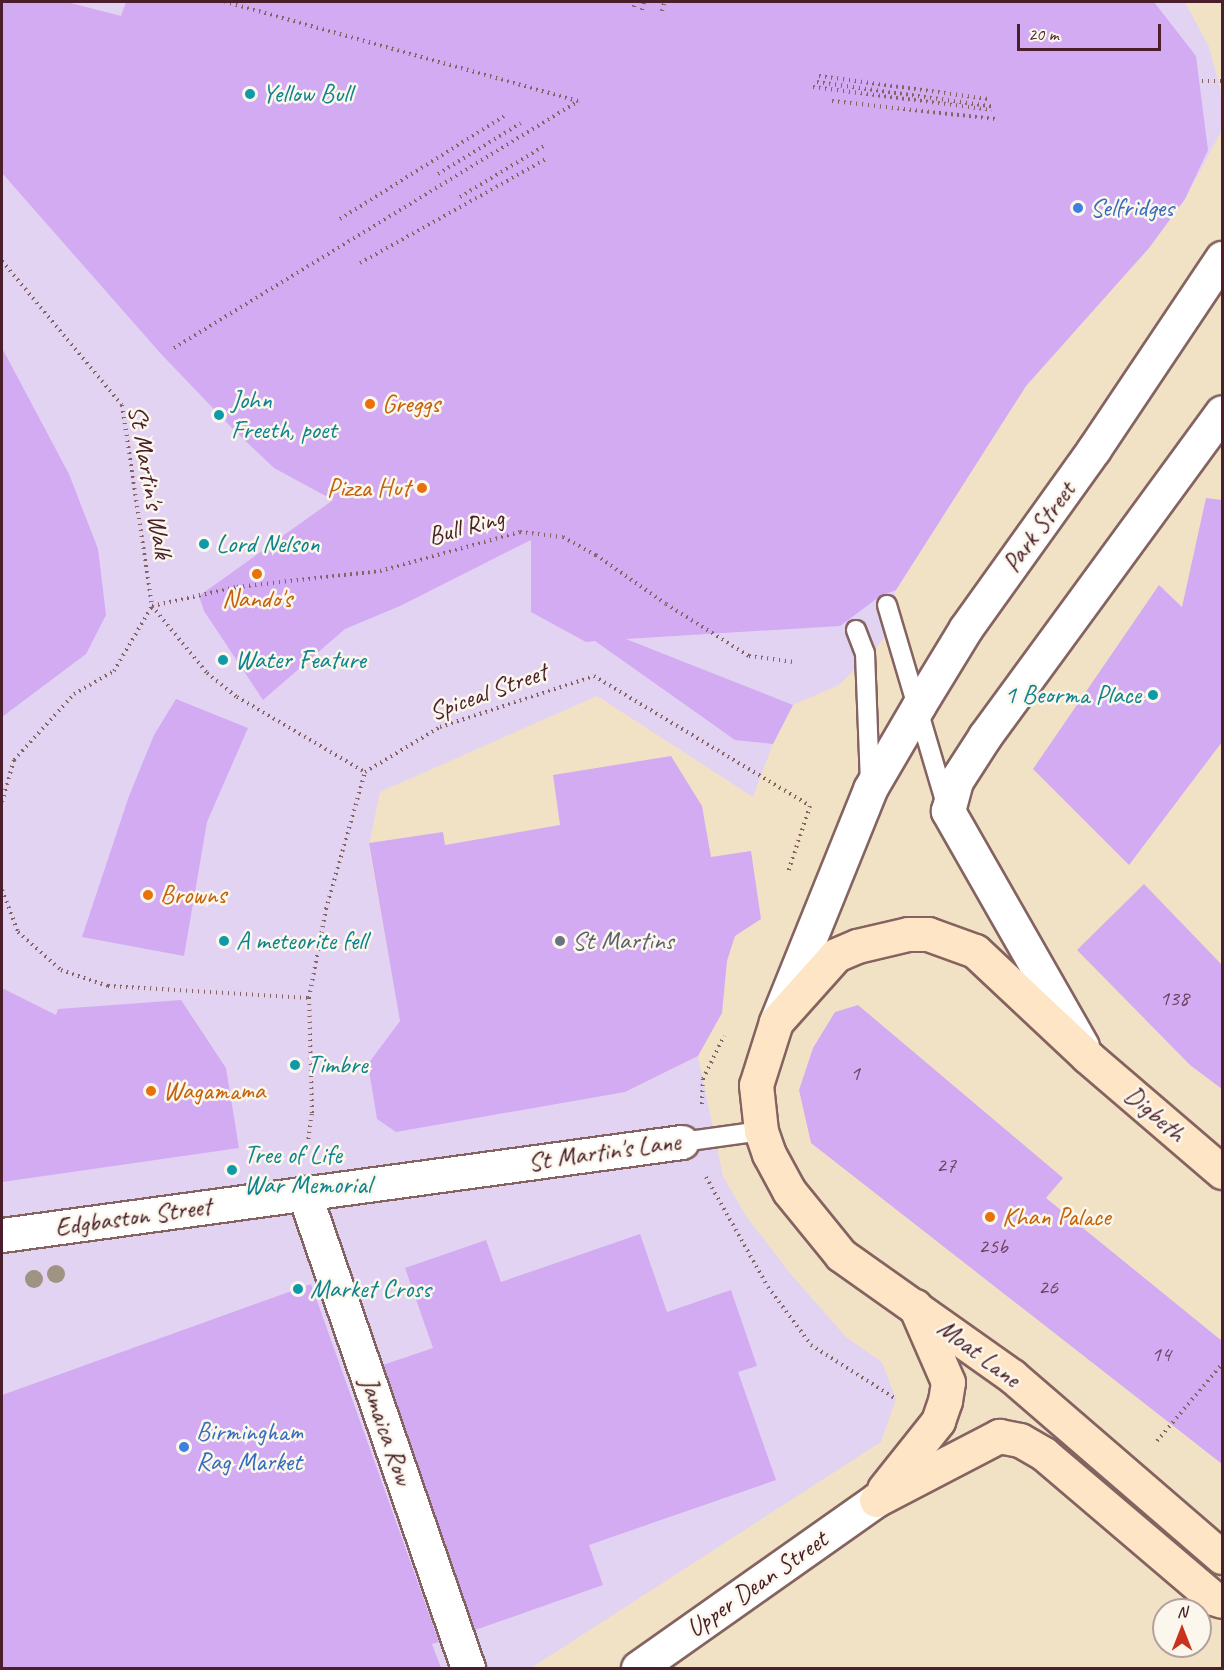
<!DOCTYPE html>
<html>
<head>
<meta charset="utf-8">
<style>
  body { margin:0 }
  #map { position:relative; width:1224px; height:1670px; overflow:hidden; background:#f2e2c5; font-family:Caveat,sans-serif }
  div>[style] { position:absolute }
  .built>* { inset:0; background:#e3d3f2 }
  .building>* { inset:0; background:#d3abf3 }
  .path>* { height:4px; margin-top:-2px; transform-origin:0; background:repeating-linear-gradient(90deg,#856361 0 1.5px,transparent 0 6px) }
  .roads { filter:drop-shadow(2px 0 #856361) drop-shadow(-2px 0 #856361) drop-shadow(0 2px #856361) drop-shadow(0 -2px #856361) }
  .lane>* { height:18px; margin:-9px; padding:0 9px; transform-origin:9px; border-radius:9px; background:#fff }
  .street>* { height:33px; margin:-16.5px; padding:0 16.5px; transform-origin:16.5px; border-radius:16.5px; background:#fff }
  .secondary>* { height:33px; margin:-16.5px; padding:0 16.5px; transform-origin:16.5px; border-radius:16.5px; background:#fde5c5 }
  .trees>* { width:18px; height:18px; margin:-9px; border-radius:50%; background:#9e9481 }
  .dots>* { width:16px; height:16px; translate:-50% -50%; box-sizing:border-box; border:3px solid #fbf7ec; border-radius:50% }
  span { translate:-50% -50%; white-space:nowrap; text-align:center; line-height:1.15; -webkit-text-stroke:5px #fbf7ec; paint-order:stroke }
  .number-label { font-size:22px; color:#6c425d }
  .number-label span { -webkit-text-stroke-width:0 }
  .culture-label { font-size:26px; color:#0d838f }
  .left { translate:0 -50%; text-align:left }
  .right { translate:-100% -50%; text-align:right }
  .shop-label { font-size:26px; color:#366cbe }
  .food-label { font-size:26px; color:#c56008 }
  .street-label { font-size:26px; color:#4a1f2b }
  .worship-label { font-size:26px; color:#5b616d }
  .frame { position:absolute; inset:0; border:3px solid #4a1f2b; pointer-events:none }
  .north { position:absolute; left:1152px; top:1598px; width:60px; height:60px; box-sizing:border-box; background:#fbf7ec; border:2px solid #b4a19f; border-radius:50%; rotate:0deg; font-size:16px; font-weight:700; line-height:24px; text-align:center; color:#4a1f2b }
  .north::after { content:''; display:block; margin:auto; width:21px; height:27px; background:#c8321e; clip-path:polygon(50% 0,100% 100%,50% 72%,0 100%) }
  .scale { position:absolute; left:1017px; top:24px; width:144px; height:27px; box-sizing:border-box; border:3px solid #4a1f2b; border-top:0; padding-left:8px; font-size:18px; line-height:21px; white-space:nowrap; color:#4a1f2b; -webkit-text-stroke:4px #fbf7ec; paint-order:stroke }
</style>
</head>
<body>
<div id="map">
  <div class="built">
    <div style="clip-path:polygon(2px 2px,1185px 2px,1209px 47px,1222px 95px,1222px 130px,1185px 199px,1149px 248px,1026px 386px,896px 590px,889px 631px,874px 651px,839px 685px,793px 705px,773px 744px,753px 797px,597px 696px,380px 792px,369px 846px,399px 1014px,474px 1116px,625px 1092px,698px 1056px,723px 1176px,746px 1216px,789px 1272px,846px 1337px,882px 1362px,896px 1399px,881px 1442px,531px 1668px,2px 1668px)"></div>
  </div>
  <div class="building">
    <div style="clip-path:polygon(2px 2px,67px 2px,121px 16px,126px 2px,1154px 2px,1196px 56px,1208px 150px,1185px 199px,1149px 248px,1026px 386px,896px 590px,879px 597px,840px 626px,626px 639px,793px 705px,773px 744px,735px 740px,595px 641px,586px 642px,531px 612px,531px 540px,400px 606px,345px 629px,263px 700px,204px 611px,199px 596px,333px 500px,274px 468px,233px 429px,162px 355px,2px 173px)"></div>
    <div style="clip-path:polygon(2px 348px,69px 474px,98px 549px,106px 615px,86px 654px,2px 717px)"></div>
    <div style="clip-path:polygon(1206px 498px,1222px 500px,1222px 742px,1129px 865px,1033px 769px,1159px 585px,1182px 607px)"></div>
    <div style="clip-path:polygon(176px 699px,248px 728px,207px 822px,184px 956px,82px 937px,129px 796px,154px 735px)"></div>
    <div style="clip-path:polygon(671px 756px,702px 806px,711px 857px,751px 851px,761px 919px,735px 936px,727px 961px,722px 1013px,698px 1056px,625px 1092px,396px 1132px,377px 1119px,368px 1064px,400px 1021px,369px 843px,443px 832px,445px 845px,560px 825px,553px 775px)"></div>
    <div style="clip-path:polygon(1144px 884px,1222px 965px,1222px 1089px,1190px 1065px,1077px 950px)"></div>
    <div style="clip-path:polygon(2px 988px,56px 1015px,58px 1009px,181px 1000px,226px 1068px,239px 1148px,2px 1182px)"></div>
    <div style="clip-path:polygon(858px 1005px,1063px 1178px,1046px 1198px,1222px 1341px,1222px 1464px,811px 1143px,799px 1090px,813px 1048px,835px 1012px)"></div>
    <div style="clip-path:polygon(640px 1234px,667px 1312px,731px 1290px,757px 1366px,738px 1372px,776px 1480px,589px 1545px,603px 1585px,475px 1630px,383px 1365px,433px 1348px,405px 1268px,486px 1240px,501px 1282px)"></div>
    <div style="clip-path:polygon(311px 1284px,439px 1642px,432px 1644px,441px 1668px,2px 1668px,2px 1395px)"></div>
  </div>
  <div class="path">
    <div style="left:634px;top:7px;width:5px;rotate:-79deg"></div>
    <div style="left:642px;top:10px;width:8px;rotate:-76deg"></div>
    <div style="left:662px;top:11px;width:8px;rotate:-76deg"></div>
    <div style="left:819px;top:76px;width:173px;rotate:7.7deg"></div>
    <div style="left:1202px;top:81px;width:20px"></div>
    <div style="left:817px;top:82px;width:176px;rotate:7.9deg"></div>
    <div style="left:813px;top:87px;width:180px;rotate:7.3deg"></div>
    <div style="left:832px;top:101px;width:164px;rotate:6.3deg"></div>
    <div style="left:438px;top:174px;width:97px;rotate:-31.6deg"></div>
    <div style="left:460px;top:197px;width:98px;rotate:-31.3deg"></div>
    <div style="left:340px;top:219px;width:196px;rotate:-32.1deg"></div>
    <div style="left:2px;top:261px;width:187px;rotate:50.2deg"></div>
    <div style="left:122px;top:405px;width:203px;rotate:81.5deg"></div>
    <div style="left:360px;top:263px;width:215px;rotate:-29.2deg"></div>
    <div style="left:174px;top:348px;width:474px;rotate:-31.4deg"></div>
    <div style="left:578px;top:101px;width:367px;rotate:-164.3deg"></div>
    <div style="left:152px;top:606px;width:87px;rotate:-12.6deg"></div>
    <div style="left:237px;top:587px;width:144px;rotate:-6.4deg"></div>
    <div style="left:380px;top:571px;width:145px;rotate:-15.6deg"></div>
    <div style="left:520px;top:532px;width:43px;rotate:6.6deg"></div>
    <div style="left:563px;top:537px;width:38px;rotate:29deg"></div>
    <div style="left:596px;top:555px;width:85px;rotate:35deg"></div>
    <div style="left:666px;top:604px;width:98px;rotate:32.1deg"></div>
    <div style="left:749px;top:656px;width:46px;rotate:7.4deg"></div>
    <div style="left:152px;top:606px;width:87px;rotate:50.6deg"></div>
    <div style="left:207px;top:673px;width:38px;rotate:39deg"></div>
    <div style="left:237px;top:697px;width:148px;rotate:30.4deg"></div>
    <div style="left:2px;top:802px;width:44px;rotate:-74.1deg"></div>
    <div style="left:14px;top:760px;width:89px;rotate:-47.7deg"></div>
    <div style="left:74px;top:694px;width:46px;rotate:-29.9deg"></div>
    <div style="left:114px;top:671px;width:75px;rotate:-59.7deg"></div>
    <div style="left:2px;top:890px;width:45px;rotate:69.1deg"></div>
    <div style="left:18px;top:932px;width:57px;rotate:41.5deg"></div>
    <div style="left:61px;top:970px;width:50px;rotate:18.8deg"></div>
    <div style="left:108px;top:986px;width:201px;rotate:3.4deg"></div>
    <div style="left:702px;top:1104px;width:25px;rotate:-88deg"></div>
    <div style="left:703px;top:1079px;width:48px;rotate:-64deg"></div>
    <div style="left:307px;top:1151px;width:38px;rotate:-83deg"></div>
    <div style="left:312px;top:1113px;width:115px;rotate:-91.5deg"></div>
    <div style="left:309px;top:998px;width:91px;rotate:-79.2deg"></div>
    <div style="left:326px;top:909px;width:142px;rotate:-74.1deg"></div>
    <div style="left:365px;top:772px;width:87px;rotate:-31deg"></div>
    <div style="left:440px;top:727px;width:162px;rotate:-18.3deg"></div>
    <div style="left:594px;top:676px;width:252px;rotate:31deg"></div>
    <div style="left:810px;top:806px;width:70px;rotate:108.4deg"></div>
    <div style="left:706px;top:1177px;width:126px;rotate:60.6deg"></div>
    <div style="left:768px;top:1287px;width:72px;rotate:53.4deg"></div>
    <div style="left:811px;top:1345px;width:101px;rotate:32.4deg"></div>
    <div style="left:1157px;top:1441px;width:101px;rotate:-49.8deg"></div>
  </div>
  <div class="roads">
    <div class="lane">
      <div style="left:887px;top:605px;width:208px;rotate:73.5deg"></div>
      <div style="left:856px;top:630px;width:25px;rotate:69deg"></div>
      <div style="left:865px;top:653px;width:131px;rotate:87.8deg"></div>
      <div style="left:682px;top:1142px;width:80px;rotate:-7.9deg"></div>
    </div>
    <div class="street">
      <div style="left:776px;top:1022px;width:251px;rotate:-68deg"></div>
      <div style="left:870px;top:789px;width:97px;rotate:-59.7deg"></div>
      <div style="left:919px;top:705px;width:90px;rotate:-58.6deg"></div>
      <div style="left:966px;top:628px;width:220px;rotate:-54.4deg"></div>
      <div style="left:1094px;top:449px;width:230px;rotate:-56.2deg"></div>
      <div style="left:1082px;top:1046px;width:271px;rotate:-119.7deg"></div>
      <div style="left:948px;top:811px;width:31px;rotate:-75deg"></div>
      <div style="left:956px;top:781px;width:54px;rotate:-57.2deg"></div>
      <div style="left:985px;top:736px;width:401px;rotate:-53.8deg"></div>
      <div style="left:304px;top:1193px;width:503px;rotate:70.95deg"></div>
      <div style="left:2px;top:1235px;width:686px;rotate:-7.79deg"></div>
      <div style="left:638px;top:1668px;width:291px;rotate:-35.2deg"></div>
    </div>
    <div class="secondary">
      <div style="left:1222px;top:1172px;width:177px;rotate:-139.4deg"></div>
      <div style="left:1088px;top:1057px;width:155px;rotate:-136.8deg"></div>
      <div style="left:975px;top:951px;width:50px;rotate:-160.1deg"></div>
      <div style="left:928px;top:934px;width:20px;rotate:180deg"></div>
      <div style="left:908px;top:934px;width:52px;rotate:166.8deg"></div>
      <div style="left:857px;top:946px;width:23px;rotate:157deg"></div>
      <div style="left:836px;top:955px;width:90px;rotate:131.8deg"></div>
      <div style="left:776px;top:1022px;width:66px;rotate:107.6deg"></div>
      <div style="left:756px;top:1085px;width:46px;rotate:83.8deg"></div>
      <div style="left:761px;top:1131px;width:24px;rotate:71deg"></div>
      <div style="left:769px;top:1154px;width:42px;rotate:61.6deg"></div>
      <div style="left:789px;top:1191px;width:82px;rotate:50.9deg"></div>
      <div style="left:841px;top:1255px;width:209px;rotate:35.3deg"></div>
      <div style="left:1012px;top:1376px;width:277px;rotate:40.8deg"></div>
      <div style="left:884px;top:1489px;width:87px;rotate:-51.5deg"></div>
      <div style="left:938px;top:1421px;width:21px;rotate:-71deg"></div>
      <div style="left:945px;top:1401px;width:19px;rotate:-81deg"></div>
      <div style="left:948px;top:1382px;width:83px;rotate:-113.5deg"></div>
      <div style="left:876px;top:1500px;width:139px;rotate:-27.5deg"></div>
      <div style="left:999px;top:1436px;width:21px;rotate:11deg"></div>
      <div style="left:1020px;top:1440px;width:28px;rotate:30deg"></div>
      <div style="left:1044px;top:1454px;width:222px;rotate:40.4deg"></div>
      <div style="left:1213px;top:1598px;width:9px;rotate:18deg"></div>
    </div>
  </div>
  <div class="trees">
    <div style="left:56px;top:1274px"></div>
    <div style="left:34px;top:1279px"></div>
  </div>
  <div class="dots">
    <div style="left:250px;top:94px;background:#0f9aa8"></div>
    <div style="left:1078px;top:208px;background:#3f7fe0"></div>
    <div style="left:370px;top:404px;background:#e8710a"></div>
    <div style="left:219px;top:415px;background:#0f9aa8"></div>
    <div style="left:422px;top:488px;background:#e8710a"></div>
    <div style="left:204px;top:544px;background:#0f9aa8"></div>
    <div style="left:257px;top:574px;background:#e8710a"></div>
    <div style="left:223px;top:660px;background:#0f9aa8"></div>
    <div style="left:1153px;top:695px;background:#0f9aa8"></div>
    <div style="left:148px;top:895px;background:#e8710a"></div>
    <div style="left:224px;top:941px;background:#0f9aa8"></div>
    <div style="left:560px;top:941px;background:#6b7280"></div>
    <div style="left:295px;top:1065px;background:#0f9aa8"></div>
    <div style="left:151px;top:1091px;background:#e8710a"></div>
    <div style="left:232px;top:1170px;background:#0f9aa8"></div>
    <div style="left:990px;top:1217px;background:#e8710a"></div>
    <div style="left:298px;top:1289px;background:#0f9aa8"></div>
    <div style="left:184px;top:1447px;background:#3f7fe0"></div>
  </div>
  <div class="number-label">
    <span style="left:1174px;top:999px">138</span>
    <span style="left:855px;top:1074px">1</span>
    <span style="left:946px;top:1166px">27</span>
    <span style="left:993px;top:1247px">25b</span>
    <span style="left:1048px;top:1288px">26</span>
    <span style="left:1161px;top:1355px">14</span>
  </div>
  <div class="culture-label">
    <span class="left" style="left:262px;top:94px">Yellow Bull</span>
    <span class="left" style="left:231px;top:415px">John<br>Freeth, poet</span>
    <span class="left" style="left:216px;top:544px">Lord Nelson</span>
    <span class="left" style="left:235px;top:660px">Water Feature</span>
    <span class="right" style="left:1141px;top:695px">1 Beorma Place</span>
    <span class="left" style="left:236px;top:941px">A meteorite fell</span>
    <span class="left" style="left:307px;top:1065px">Timbre</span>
    <span class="left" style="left:244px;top:1170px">Tree of Life<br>War Memorial</span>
    <span class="left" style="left:310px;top:1289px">Market Cross</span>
  </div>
  <div class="shop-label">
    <span class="left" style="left:1090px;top:208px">Selfridges</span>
    <span class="left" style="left:196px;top:1447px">Birmingham<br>Rag Market</span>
  </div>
  <div class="food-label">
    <span class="left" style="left:382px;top:404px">Greggs</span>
    <span class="right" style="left:410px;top:488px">Pizza Hut</span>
    <span style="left:257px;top:599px">Nando's</span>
    <span class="left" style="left:160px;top:895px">Browns</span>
    <span class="left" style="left:163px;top:1091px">Wagamama</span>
    <span class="left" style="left:1002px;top:1217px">Khan Palace</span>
  </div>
  <div class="street-label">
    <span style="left:150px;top:482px;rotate:80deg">St Martin's Walk</span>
    <span style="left:466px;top:527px;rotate:-15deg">Bull Ring</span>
    <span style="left:1039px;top:527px;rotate:-54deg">Park Street</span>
    <span style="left:488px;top:692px;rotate:-20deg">Spiceal Street</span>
    <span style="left:1155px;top:1114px;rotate:41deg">Digbeth</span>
    <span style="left:604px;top:1152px;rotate:-8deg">St Martin's Lane</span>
    <span style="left:133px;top:1217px;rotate:-8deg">Edgbaston Street</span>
    <span style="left:979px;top:1353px;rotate:37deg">Moat Lane</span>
    <span style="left:386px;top:1431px;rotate:71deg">Jamaica Row</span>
    <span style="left:757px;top:1584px;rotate:-35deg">Upper Dean Street</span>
  </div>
  <div class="worship-label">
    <span class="left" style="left:572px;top:941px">St Martins</span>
  </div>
  <div class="frame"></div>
  <div class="north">N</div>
  <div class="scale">20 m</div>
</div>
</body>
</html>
